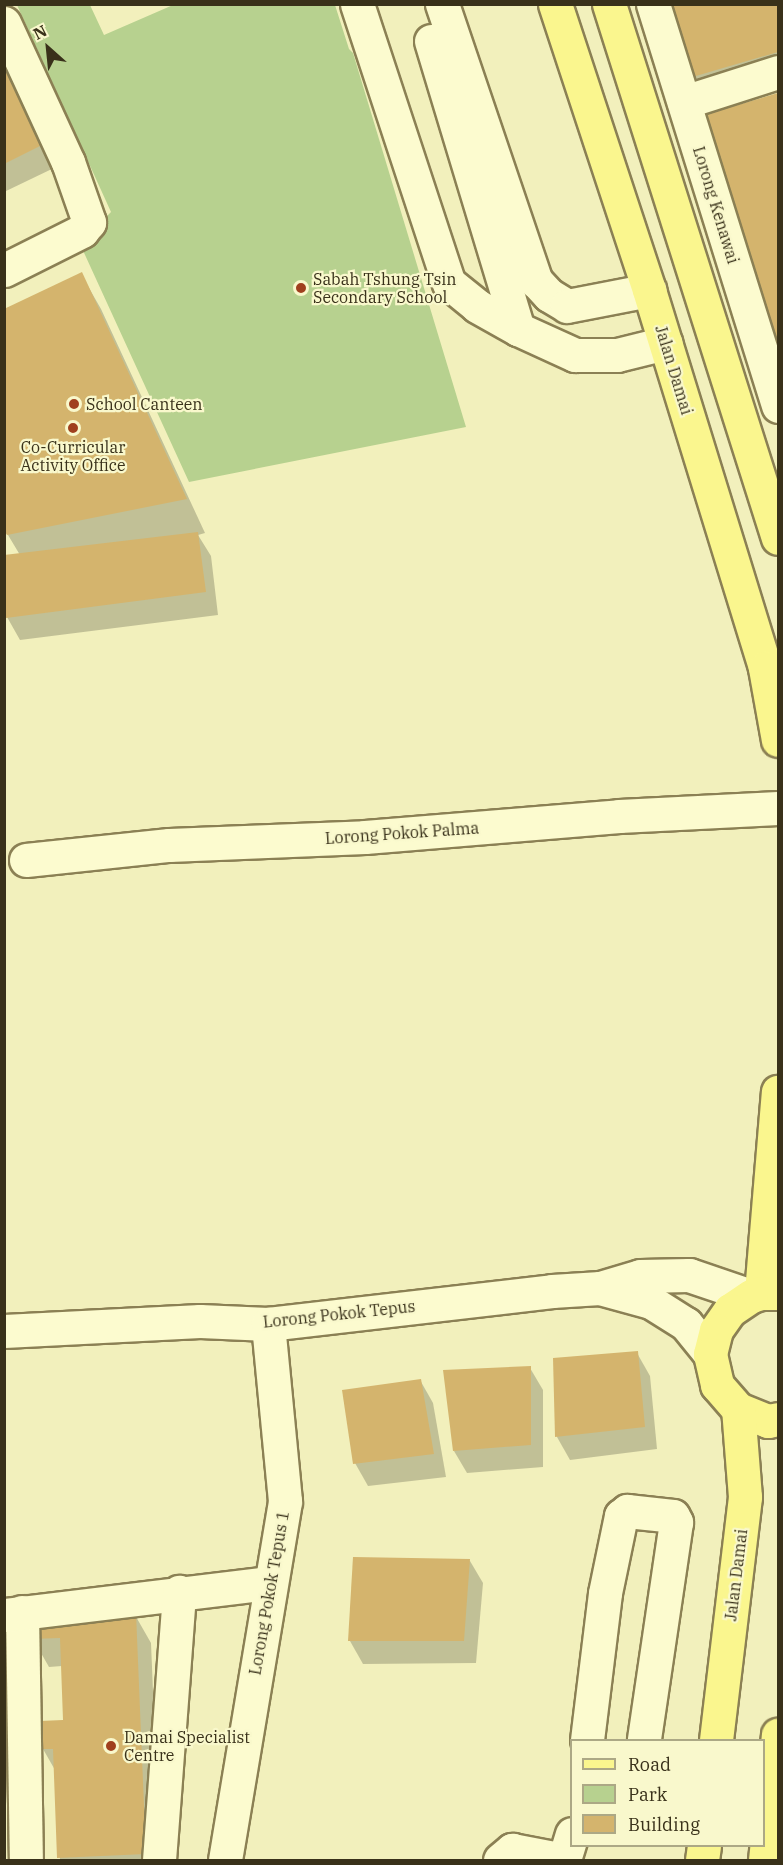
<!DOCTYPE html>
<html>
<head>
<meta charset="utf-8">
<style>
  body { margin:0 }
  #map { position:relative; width:783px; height:1865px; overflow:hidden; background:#f2f0bc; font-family:"IBM Plex Serif",serif }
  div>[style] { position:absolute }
  .green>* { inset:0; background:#b7d18f }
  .shadow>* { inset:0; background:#0003 }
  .building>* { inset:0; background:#d4b46d }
  .roads { filter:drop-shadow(2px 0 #8b8054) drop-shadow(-2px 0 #8b8054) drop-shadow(0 2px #8b8054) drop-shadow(0 -2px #8b8054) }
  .minor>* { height:33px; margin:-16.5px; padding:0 16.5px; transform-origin:16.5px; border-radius:16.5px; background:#fcfbcf }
  .major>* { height:33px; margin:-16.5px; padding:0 16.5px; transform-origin:16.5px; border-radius:16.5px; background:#faf68e }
  .dots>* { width:16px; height:16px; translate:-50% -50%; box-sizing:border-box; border:3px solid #f9f8cc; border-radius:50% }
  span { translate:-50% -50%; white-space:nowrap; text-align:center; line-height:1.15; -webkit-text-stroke:4.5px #f9f8cc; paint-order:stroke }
  .street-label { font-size:16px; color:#39311a }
  .poi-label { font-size:16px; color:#39311a }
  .left { translate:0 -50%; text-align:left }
  .frame { position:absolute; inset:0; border:6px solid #39311a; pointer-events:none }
  .legend { position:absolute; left:570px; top:1739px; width:195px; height:108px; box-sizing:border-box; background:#f9f8cc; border:2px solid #aca885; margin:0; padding:8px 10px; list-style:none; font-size:18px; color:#39311a }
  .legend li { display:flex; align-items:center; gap:12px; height:30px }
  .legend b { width:30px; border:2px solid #aca885 }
  .north { position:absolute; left:18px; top:18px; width:60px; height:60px; -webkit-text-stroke:4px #f9f8cc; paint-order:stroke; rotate:333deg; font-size:16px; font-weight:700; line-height:24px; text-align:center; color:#39311a }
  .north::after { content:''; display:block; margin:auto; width:21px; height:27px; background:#39311a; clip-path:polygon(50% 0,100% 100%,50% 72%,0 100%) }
</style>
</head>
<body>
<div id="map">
  <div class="green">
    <div style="clip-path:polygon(17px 5px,90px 5px,104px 35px,173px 5px,335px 5px,349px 49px,353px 53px,466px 427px,189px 482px,80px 244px,111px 212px)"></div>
  </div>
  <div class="shadow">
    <div style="clip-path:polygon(668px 4px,778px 4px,778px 85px,706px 106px,690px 78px)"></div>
    <div style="clip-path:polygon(4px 60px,56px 167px,4px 192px)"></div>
    <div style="clip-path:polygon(778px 95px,778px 355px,709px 115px)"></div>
    <div style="clip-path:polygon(81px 274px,101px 309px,205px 533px,198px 535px,211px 556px,218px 615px,20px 640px,7px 617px,4px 557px,20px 555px,8px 535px)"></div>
    <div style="clip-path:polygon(637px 1353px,650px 1376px,657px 1449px,570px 1460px,557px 1437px,554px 1359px)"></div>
    <div style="clip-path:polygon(530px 1368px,543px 1390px,543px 1467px,467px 1473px,454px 1451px)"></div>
    <div style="clip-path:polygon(420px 1380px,433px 1403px,446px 1477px,368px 1486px,355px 1463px)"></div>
    <div style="clip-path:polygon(355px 1559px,470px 1561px,483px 1583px,476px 1663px,363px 1664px,350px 1641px)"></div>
    <div style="clip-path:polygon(135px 1615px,151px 1643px,160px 1860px,60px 1860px,55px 1770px,43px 1749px,42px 1723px,65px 1722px,62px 1666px,49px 1667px,33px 1639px)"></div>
  </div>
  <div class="building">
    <div style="clip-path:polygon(667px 4px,778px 4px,778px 52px,689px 78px)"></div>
    <div style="clip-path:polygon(4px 62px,44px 144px,4px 164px)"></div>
    <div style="clip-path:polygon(778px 93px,778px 357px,707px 114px)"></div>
    <div style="clip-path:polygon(82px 272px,187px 499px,7px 535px,4px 530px,4px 309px)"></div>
    <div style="clip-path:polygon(198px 532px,206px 592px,6px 618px,4px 555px)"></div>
    <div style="clip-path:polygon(638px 1351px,645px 1427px,555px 1437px,553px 1358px)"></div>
    <div style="clip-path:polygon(531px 1366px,531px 1445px,453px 1451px,443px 1370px)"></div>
    <div style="clip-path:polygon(421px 1379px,434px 1454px,353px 1464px,342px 1390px)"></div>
    <div style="clip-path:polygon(353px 1557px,470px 1559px,464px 1641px,348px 1641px)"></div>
    <div style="clip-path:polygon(136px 1613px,146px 1854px,57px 1858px,53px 1749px,42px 1749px,40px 1721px,63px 1720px,60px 1638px,31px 1639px,30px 1618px)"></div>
  </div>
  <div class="roads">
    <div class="minor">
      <div style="left:357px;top:4px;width:294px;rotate:71.8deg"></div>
      <div style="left:449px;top:283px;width:36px;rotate:39deg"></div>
      <div style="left:477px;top:306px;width:47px;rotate:29.3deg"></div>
      <div style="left:518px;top:329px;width:63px;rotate:24.5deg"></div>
      <div style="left:575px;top:355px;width:42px"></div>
      <div style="left:617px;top:355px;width:50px;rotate:-13.8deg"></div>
      <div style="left:442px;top:4px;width:293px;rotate:71.3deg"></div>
      <div style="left:536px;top:281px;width:19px;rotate:47deg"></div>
      <div style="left:549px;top:295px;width:21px;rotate:31deg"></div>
      <div style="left:567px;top:306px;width:84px;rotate:-11deg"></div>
      <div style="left:653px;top:4px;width:421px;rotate:72.7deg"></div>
      <div style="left:4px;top:23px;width:153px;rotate:65.3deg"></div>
      <div style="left:68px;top:162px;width:64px;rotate:70.7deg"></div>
      <div style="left:89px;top:222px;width:11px;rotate:128deg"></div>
      <div style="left:82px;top:231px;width:87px;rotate:153.4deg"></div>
      <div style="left:431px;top:41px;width:301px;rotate:73.2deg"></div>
      <div style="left:684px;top:102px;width:99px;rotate:-17.7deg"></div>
      <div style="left:26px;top:860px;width:144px;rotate:-6deg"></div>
      <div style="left:169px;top:845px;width:196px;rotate:-2.3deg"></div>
      <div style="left:365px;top:837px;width:255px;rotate:-4.7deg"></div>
      <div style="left:619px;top:816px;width:159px;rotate:-2.9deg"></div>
      <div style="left:600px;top:1288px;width:53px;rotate:15.4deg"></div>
      <div style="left:651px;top:1302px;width:41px;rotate:32.2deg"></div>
      <div style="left:686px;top:1324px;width:38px;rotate:51deg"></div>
      <div style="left:4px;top:1331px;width:196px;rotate:-2.9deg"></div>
      <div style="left:200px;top:1321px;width:68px;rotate:2.5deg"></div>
      <div style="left:268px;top:1324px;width:286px;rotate:-6.6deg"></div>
      <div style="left:552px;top:1291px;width:48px;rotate:-3.6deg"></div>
      <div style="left:600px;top:1288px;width:42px;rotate:-16.7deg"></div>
      <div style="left:640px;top:1276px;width:49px;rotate:-1.2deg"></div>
      <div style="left:689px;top:1275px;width:65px;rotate:18.7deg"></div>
      <div style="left:22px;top:1612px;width:248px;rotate:89.1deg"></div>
      <div style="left:4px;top:1615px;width:268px;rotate:-6.9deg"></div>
      <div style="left:587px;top:1740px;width:148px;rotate:-83deg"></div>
      <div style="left:605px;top:1593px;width:79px;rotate:-78.3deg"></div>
      <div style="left:621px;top:1516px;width:8px;rotate:-40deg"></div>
      <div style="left:627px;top:1511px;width:46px;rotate:6.2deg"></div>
      <div style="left:673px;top:1516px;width:7px;rotate:63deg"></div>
      <div style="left:676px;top:1522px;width:220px;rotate:98.4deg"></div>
      <div style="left:159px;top:1860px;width:269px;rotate:-85.7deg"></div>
      <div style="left:225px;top:1860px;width:364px;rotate:-80.5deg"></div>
      <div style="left:285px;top:1501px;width:178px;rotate:-95.5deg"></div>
      <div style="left:500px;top:1860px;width:16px;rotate:-40deg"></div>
      <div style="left:512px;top:1850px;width:53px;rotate:10.9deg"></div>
      <div style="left:564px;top:1860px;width:27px;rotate:-73deg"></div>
    </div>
    <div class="major">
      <div style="left:555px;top:4px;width:301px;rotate:71.8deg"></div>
      <div style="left:649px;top:290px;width:395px;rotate:72.9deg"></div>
      <div style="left:765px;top:668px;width:73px;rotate:79.8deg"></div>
      <div style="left:609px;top:4px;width:560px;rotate:72.44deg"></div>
      <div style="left:761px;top:1293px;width:202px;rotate:-85.2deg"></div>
      <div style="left:778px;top:1293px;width:17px;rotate:180deg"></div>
      <div style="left:761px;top:1293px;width:10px;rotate:163deg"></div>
      <div style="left:751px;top:1296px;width:25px;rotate:146deg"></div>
      <div style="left:730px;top:1310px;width:24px;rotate:125deg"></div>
      <div style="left:716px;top:1330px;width:25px;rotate:104deg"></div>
      <div style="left:710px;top:1354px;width:32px;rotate:77deg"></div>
      <div style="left:717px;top:1385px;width:32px;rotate:49deg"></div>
      <div style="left:738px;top:1409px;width:32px;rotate:22deg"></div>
      <div style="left:768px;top:1421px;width:10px;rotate:-11deg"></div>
      <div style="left:716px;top:1740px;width:245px;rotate:-83.2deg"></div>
      <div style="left:745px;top:1497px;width:88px;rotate:-94.5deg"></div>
      <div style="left:702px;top:1860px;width:14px;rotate:-82deg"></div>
      <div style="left:765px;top:1860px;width:126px;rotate:-84.1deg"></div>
    </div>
  </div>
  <div class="dots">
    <div style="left:301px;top:288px;background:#a0401e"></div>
    <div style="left:74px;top:404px;background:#a0401e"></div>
    <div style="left:73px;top:428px;background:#a0401e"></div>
    <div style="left:111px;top:1746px;background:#a0401e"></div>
  </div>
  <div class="street-label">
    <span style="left:716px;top:205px;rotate:73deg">Lorong Kenawai</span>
    <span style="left:674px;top:370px;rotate:73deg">Jalan Damai</span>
    <span style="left:402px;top:833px;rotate:-4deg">Lorong Pokok Palma</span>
    <span style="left:339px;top:1314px;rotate:-6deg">Lorong Pokok Tepus</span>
    <span style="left:736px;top:1575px;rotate:-83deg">Jalan Damai</span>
    <span style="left:269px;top:1593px;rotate:-80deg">Lorong Pokok Tepus 1</span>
  </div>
  <div class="poi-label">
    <span class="left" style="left:313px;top:288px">Sabah Tshung Tsin<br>Secondary School</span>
    <span class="left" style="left:86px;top:404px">School Canteen</span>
    <span style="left:73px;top:456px">Co-Curricular<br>Activity Office</span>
    <span class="left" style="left:124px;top:1746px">Damai Specialist<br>Centre</span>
  </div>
  <div class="frame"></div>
  <ul class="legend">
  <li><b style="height:8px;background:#faf68e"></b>Road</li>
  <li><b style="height:16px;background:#b7d18f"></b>Park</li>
  <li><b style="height:16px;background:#d4b46d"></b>Building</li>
  </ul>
  <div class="north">N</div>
</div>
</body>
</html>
